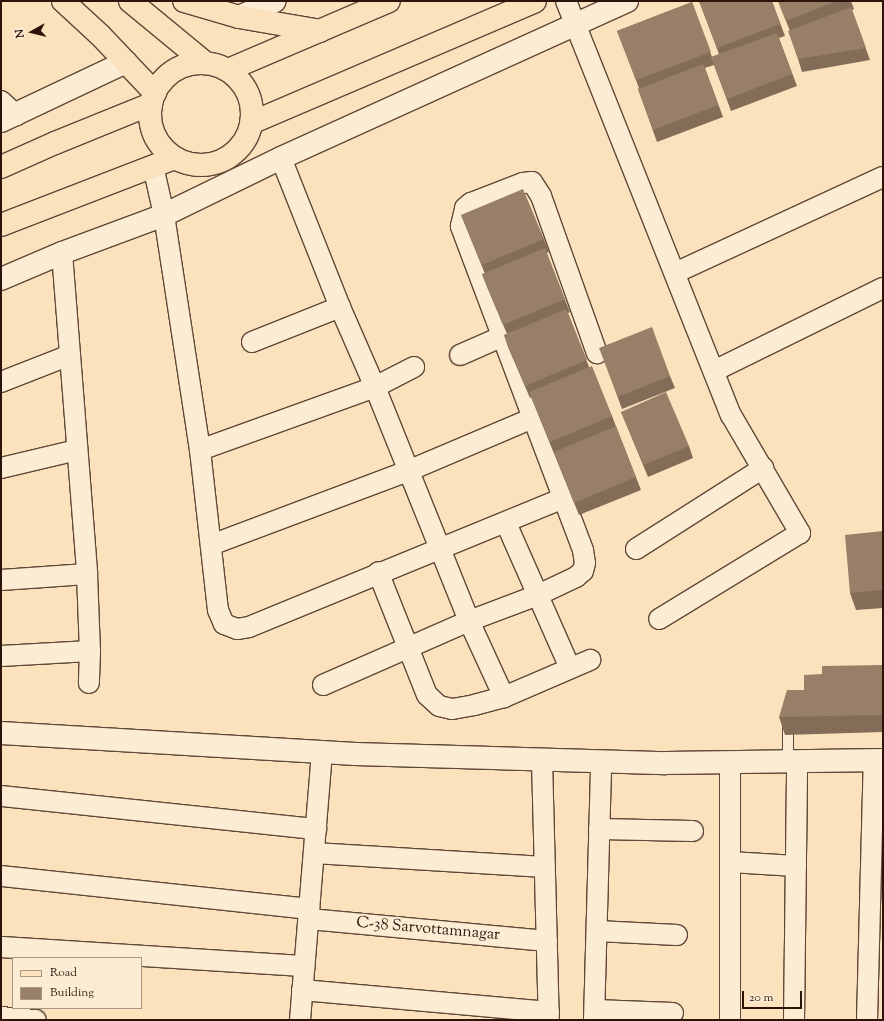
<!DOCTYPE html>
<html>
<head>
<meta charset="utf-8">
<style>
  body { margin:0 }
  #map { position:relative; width:884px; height:1021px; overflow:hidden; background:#fbe2bd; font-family:"Sorts Mill Goudy",serif }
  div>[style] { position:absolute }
  .roads { filter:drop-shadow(1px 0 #604838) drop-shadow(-1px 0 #604838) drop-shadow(0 1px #604838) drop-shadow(0 -1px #604838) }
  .lane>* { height:10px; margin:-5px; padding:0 5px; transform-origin:5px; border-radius:5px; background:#fcecd4 }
  .street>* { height:20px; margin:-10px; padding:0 10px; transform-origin:10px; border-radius:10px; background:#fcecd4 }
  .secondary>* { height:22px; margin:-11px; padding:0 11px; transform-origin:11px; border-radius:11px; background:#fcecd4 }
  .primary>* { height:22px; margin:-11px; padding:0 11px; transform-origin:11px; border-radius:11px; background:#fbe2bd }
  .primary>.ring { margin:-11px; padding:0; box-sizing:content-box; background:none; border:22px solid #fbe2bd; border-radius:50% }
  .wall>* { inset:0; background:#836d59 }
  .building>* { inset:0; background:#987f68 }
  span { translate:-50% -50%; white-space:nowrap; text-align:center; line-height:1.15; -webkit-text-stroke:4px #fcecd4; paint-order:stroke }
  .street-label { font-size:16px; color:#2c140b }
  .frame { position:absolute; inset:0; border:2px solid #2c140b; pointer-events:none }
  .legend { position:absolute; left:12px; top:957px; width:130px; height:52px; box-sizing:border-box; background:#fcecd4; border:1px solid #a99684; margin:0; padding:5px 7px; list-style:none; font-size:12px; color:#2c140b }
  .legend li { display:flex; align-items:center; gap:8px; height:20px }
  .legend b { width:20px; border:1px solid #a99684 }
  .north { position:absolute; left:12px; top:12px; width:40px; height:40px; -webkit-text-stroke:3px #fcecd4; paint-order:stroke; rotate:262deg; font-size:11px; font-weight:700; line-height:16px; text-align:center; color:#2c140b }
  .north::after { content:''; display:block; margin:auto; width:14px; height:18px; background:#2c140b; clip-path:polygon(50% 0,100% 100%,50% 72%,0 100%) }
  .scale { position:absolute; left:742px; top:991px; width:60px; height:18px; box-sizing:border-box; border:2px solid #2c140b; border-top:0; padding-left:5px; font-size:12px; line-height:14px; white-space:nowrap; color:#2c140b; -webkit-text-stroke:3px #fcecd4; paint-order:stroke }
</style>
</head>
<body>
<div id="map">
  <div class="roads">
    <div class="lane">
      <div style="left:788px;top:761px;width:31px;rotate:-90deg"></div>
      <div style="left:788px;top:730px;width:9px;rotate:-63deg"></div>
    </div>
    <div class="street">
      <div style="left:566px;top:1px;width:446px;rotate:68.3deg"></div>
      <div style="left:731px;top:415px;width:137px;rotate:59.7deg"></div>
      <div style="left:800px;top:533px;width:165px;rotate:148.6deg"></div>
      <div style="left:1px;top:101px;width:21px;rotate:43deg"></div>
      <div style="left:281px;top:158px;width:160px;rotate:68.4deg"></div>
      <div style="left:340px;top:307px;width:87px;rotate:66.4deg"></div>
      <div style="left:375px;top:387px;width:252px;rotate:68.1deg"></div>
      <div style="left:469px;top:621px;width:84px;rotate:65.3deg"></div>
      <div style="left:504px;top:697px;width:30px;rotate:165deg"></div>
      <div style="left:475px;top:705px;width:23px;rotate:170deg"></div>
      <div style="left:452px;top:709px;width:13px;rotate:-167deg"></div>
      <div style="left:439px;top:706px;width:16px;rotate:-137deg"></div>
      <div style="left:427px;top:695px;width:132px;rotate:-111.7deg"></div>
      <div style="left:153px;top:166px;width:50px;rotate:77.3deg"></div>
      <div style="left:164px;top:215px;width:238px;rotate:81.3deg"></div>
      <div style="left:200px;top:450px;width:161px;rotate:83.6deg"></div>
      <div style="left:218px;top:610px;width:15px;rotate:67deg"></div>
      <div style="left:224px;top:624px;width:14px;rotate:21deg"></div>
      <div style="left:237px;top:629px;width:12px;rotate:-9deg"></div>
      <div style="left:249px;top:627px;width:340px;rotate:-22.3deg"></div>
      <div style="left:62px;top:253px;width:322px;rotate:85.5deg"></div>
      <div style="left:87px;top:574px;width:77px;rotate:87.8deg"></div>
      <div style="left:90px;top:651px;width:32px;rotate:92deg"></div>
      <div style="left:675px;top:273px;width:229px;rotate:-24.8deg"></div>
      <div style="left:252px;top:342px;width:95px;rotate:-21.7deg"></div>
      <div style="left:460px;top:355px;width:45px;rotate:-23.7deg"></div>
      <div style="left:714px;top:371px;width:188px;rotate:-26.2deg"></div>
      <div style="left:1px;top:382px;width:74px;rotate:-21.4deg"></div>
      <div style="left:200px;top:450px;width:186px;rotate:-19.8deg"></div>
      <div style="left:375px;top:387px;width:44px;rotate:-27.1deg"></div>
      <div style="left:1px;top:468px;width:78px;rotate:-13.3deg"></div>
      <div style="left:506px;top:523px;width:158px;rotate:66.2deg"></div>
      <div style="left:211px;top:545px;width:210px;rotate:-20.6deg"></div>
      <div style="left:408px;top:471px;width:136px;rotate:-23deg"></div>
      <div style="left:533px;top:418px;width:205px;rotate:-110.6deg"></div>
      <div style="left:461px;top:226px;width:18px;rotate:-77deg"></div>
      <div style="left:465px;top:208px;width:8px;rotate:-40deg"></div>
      <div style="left:471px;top:203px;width:56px;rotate:-21deg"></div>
      <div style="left:523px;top:183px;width:9px;rotate:-6deg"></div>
      <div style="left:532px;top:182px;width:17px;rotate:57deg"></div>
      <div style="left:541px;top:196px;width:167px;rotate:70.4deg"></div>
      <div style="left:636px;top:549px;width:151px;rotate:-32.5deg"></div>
      <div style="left:1px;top:580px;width:86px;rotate:-4deg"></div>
      <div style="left:1px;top:656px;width:89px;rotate:-3.2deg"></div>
      <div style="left:323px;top:685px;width:159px;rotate:-23.7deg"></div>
      <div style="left:469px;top:621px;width:74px;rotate:-20.6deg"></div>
      <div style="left:538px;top:595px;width:42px;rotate:-25.3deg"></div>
      <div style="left:576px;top:577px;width:9px;rotate:-41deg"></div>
      <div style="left:583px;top:571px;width:8px;rotate:-76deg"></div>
      <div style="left:585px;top:563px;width:13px;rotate:-99deg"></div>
      <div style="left:583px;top:550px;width:141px;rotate:-110.7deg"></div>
      <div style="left:504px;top:697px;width:94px;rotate:-23.3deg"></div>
      <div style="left:542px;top:760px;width:260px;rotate:88.5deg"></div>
      <div style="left:1px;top:796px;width:317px;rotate:6deg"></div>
      <div style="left:599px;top:829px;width:94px;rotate:1.2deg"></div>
      <div style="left:314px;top:853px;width:231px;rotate:3.5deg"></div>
      <div style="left:730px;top:862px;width:66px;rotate:3.5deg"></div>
      <div style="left:1px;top:876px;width:310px;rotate:6.1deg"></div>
      <div style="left:309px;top:919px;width:239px;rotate:5.3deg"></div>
      <div style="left:597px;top:931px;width:80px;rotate:2.9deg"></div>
      <div style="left:1px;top:947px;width:304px;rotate:3.6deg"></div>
      <div style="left:302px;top:990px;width:248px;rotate:5.1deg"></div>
      <div style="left:595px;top:1010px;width:78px;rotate:2.2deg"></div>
      <div style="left:1px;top:1017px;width:35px;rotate:5deg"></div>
      <div style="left:730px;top:1019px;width:257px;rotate:-90deg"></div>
      <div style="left:300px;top:1020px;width:268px;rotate:-85.3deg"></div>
      <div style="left:594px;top:1020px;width:258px;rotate:-88.4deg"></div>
      <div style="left:794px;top:1020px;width:259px;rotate:-89.3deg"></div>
      <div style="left:867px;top:1020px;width:260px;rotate:-88.5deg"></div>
    </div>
    <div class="secondary">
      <div style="left:239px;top:17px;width:39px;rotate:-24deg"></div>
      <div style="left:1px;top:121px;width:138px;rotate:-25.3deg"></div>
      <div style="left:1px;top:279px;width:66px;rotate:-23.1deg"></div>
      <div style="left:62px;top:253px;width:109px;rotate:-20.4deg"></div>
      <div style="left:164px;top:215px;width:130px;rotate:-26deg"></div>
      <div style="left:281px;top:158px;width:380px;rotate:-24.4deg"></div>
      <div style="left:1px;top:733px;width:355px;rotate:3.4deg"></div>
      <div style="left:355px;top:754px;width:311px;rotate:1.7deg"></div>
      <div style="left:666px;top:763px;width:217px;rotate:-0.8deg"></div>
    </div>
    <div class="primary">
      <div style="left:63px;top:1px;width:50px;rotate:42.6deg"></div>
      <div style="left:100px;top:35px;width:80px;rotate:46.5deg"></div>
      <div style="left:130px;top:1px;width:96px;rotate:39.5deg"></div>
      <div style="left:184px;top:1px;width:57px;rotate:16.2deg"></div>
      <div style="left:239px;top:17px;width:82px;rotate:9.8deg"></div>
      <div class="ring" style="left:150px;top:63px;width:80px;height:80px"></div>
      <div style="left:228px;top:70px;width:175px;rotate:-23.2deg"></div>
      <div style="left:251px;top:123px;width:309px;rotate:-23.2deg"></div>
      <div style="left:1px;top:167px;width:59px;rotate:-24deg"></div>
      <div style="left:55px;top:143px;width:104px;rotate:-22.1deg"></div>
      <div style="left:1px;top:225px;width:186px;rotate:-21.1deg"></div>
    </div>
  </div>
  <div class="wall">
    <div style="clip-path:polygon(699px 1px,772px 1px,785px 36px,779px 38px,797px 86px,731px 111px,714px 65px,705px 68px,723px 117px,657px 142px,638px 89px,639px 88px,617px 31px,692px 2px,712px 57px,719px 54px)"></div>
    <div style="clip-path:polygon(778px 1px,851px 1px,854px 9px,852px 10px,870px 60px,802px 72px,798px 59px,790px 31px)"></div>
    <div style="clip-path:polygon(461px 215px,544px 239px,549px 252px,546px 253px,570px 312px,568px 313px,589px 367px,612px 416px,617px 429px,641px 490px,579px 515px,531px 397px,530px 398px,508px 347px,504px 335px,507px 334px,487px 287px,482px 274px,485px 274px)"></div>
    <div style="clip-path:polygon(604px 360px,670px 376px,675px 388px,622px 409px)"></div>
    <div style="clip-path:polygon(621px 412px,689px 446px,693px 458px,648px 477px,626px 424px)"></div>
    <div style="clip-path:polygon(883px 531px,883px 608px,856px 610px,850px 593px)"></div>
    <div style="clip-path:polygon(883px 665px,883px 732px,785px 735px,779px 717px,804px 690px,822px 674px)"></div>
  </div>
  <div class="building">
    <div style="clip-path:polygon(699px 1px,772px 1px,780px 24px,717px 48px)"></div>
    <div style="clip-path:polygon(778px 1px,837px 1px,786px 21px)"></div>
    <div style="clip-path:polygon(692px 2px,711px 52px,636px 80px,617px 31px)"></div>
    <div style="clip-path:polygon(851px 7px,866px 48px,798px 59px,788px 31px)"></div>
    <div style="clip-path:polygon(777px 33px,792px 74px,727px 99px,711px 57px)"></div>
    <div style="clip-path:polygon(703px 64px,718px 105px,653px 130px,638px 89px)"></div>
    <div style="clip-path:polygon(523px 189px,544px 239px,482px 265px,461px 215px)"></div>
    <div style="clip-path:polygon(545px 248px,565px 299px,503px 325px,482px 274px)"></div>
    <div style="clip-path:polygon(566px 309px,587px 360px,525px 386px,504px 335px)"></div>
    <div style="clip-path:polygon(652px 327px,670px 376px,618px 397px,599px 348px)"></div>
    <div style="clip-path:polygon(592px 366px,612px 416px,550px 442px,529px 392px)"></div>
    <div style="clip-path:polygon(666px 392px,689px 446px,644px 465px,621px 412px)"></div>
    <div style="clip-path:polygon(616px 426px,636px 477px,574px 503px,554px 452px)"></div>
    <div style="clip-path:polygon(883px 531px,883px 590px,850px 593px,845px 535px)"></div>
    <div style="clip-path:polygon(883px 665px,883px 715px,779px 717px,787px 690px,804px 690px,804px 675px,822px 674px,822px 666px)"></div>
  </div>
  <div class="street-label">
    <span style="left:428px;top:930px;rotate:5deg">C-38 Sarvottamnagar</span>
  </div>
  <div class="frame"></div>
  <ul class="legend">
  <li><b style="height:5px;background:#fbe2bd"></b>Road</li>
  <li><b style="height:11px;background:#987f68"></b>Building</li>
  </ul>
  <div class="north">N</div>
  <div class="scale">20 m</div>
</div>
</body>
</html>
